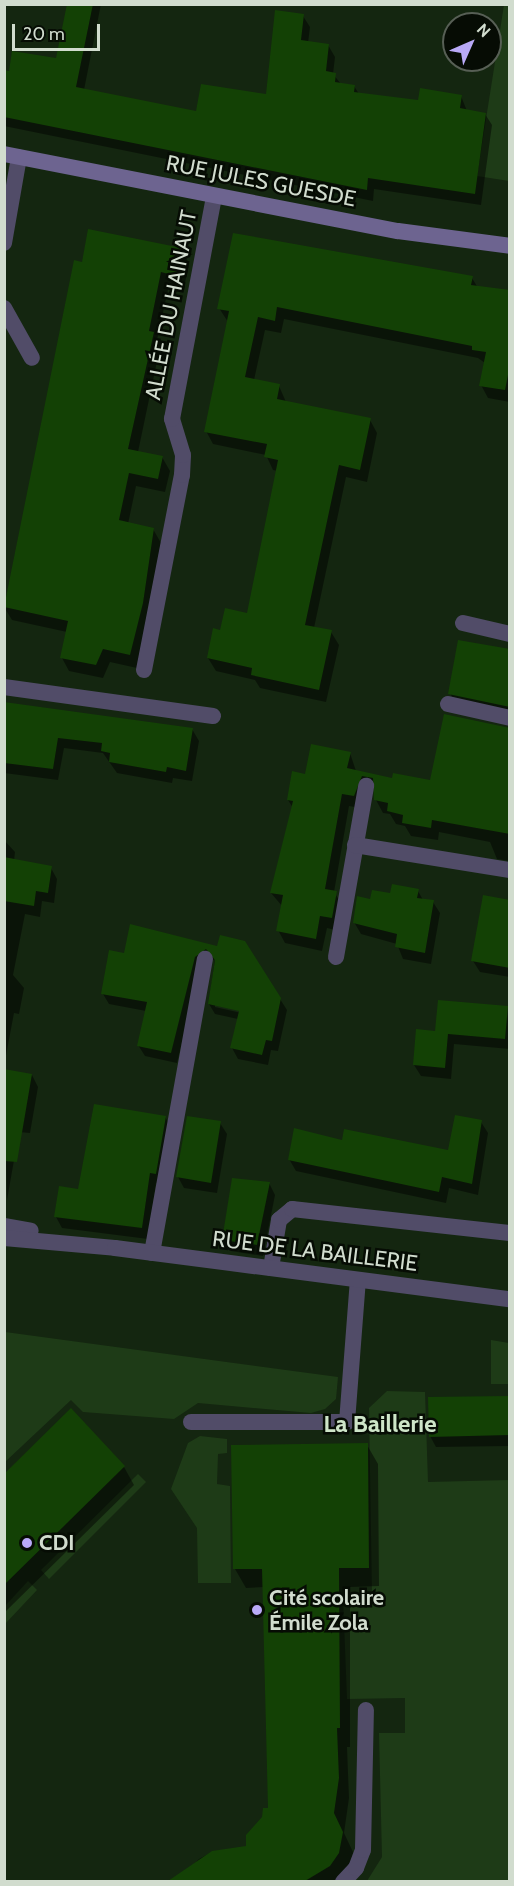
<!DOCTYPE html>
<html>
<head>
<meta charset="utf-8">
<style>
  body { margin:0 }
  #map { position:relative; width:514px; height:1886px; overflow:hidden; background:#142610; font-family:Cabin,sans-serif }
  div>[style] { position:absolute }
  .green>* { inset:0; background:#1e3b17 }
  .shadow>* { inset:0; background:#0007 }
  .building>* { inset:0; background:#134105 }
  .service>* { height:16px; margin:-8px; padding:0 8px; transform-origin:8px; border-radius:8px; background:#514c68 }
  .minor>* { height:16px; margin:-8px; padding:0 8px; transform-origin:8px; border-radius:8px; background:#514c68 }
  .secondary>* { height:16px; margin:-8px; padding:0 8px; transform-origin:8px; border-radius:8px; background:#6d6490 }
  .dots>* { width:16px; height:16px; translate:-50% -50%; box-sizing:border-box; border:3px solid #060c04; border-radius:50% }
  span { translate:-50% -50%; white-space:nowrap; text-align:center; line-height:1.15; -webkit-text-stroke:5px #060c04; paint-order:stroke }
  .street-label { font-size:22px; color:#d1dcce }
  .poi-label { font-size:22px; color:#d1dcce; font-weight:700 }
  .left { translate:0 -50%; text-align:left }
  .neighbourhood-label { font-size:24px; color:#cee5c8; font-weight:700 }
  .frame { position:absolute; inset:0; border:6px solid #d1dcce; pointer-events:none }
  .north { position:absolute; left:442px; top:12px; width:60px; height:60px; box-sizing:border-box; background:#060c04; border:2px solid #575f55; border-radius:50%; rotate:45deg; font-size:16px; font-weight:700; line-height:24px; text-align:center; color:#d1dcce }
  .north::after { content:''; display:block; margin:auto; width:21px; height:27px; background:#b9aaf7; clip-path:polygon(50% 0,100% 100%,50% 72%,0 100%) }
  .scale { position:absolute; left:12px; top:24px; width:88px; height:27px; box-sizing:border-box; border:3px solid #d1dcce; border-top:0; padding-left:8px; font-size:18px; line-height:21px; white-space:nowrap; color:#d1dcce; -webkit-text-stroke:4px #060c04; paint-order:stroke }
</style>
</head>
<body>
<div id="map">
  <div class="green">
    <div style="clip-path:polygon(504px 5px,509px 5px,509px 181px,477px 176px)"></div>
    <div style="clip-path:polygon(5px 1332px,338px 1377px,336px 1399px,325px 1409px,311px 1413px,198px 1403px,174px 1419px,83px 1412px,71px 1400px,5px 1462px)"></div>
    <div style="clip-path:polygon(491px 1340px,509px 1343px,509px 1384px,491px 1384px)"></div>
    <div style="clip-path:polygon(387px 1391px,425px 1392px,428px 1482px,509px 1480px,509px 1881px,367px 1881px,382px 1857px,379px 1733px,405px 1733px,405px 1698px,347px 1699px,343px 1598px,372px 1597px,369px 1408px)"></div>
    <div style="clip-path:polygon(200px 1436px,227px 1439px,227px 1453px,218px 1454px,217px 1484px,230px 1486px,231px 1583px,198px 1583px,197px 1528px,171px 1489px,188px 1443px)"></div>
    <div style="clip-path:polygon(138px 1474px,146px 1482px,49px 1579px,41px 1570px)"></div>
    <div style="clip-path:polygon(28px 1581px,37px 1590px,5px 1624px,5px 1606px)"></div>
  </div>
  <div class="shadow">
    <div style="clip-path:polygon(69px 4px,101px 4px,84px 90px,197px 113px,267px 96px,303px 16px,310px 27px,308px 43px,328px 45px,335px 57px,333px 74px,341px 84px,354px 86px,359px 94px,419px 101px,461px 96px,467px 111px,485px 114px,492px 125px,481px 205px,374px 189px,373px 201px,4px 126px,4px 72px,57px 59px)"></div>
    <div style="clip-path:polygon(181px 250px,189px 263px,184px 288px,169px 285px,157px 340px,160px 347px,138px 452px,162px 457px,170px 471px,165px 492px,136px 486px,128px 524px,153px 529px,161px 543px,137px 668px,110px 662px,103px 678px,69px 671px,62px 658px,67px 632px,12px 620px,4px 607px,83px 264px)"></div>
    <div style="clip-path:polygon(472px 278px,478px 288px,510px 294px,510px 402px,488px 398px,481px 385px,485px 363px,478px 358px,284px 319px,281px 333px,265px 330px,254px 380px,279px 386px,286px 402px,370px 420px,377px 433px,367px 482px,346px 477px,314px 628px,331px 632px,339px 645px,326px 702px,260px 688px,255px 680px,216px 671px,208px 658px,221px 632px,248px 614px,278px 471px,273px 470px,266px 455px,213px 444px,206px 431px,228px 322px,219px 308px)"></div>
    <div style="clip-path:polygon(510px 647px,510px 718px,457px 706px,450px 693px)"></div>
    <div style="clip-path:polygon(4px 704px,192px 729px,199px 741px,192px 781px,173px 778px,172px 783px,117px 773px,103px 753px,64px 748px,58px 780px,4px 773px)"></div>
    <div style="clip-path:polygon(510px 729px,510px 861px,497px 859px,490px 842px,439px 832px,438px 840px,411px 836px,405px 826px,396px 824px,390px 814px,383px 813px,376px 800px,376px 791px,371px 788px,361px 808px,349px 806px,334px 892px,343px 906px,339px 931px,327px 928px,322px 951px,285px 943px,278px 930px,282px 906px,271px 893px,293px 808px,288px 800px,306px 775px,350px 753px,356px 771px,393px 780px,431px 781px)"></div>
    <div style="clip-path:polygon(4px 840px,15px 852px,14px 861px,51px 868px,57px 879px,54px 903px,42px 901px,40px 917px,25px 914px,13px 975px,24px 988px,19px 1014px,14px 1013px,4px 1066px)"></div>
    <div style="clip-path:polygon(418px 891px,423px 900px,433px 902px,440px 913px,431px 964px,403px 959px,397px 944px,361px 934px,354px 922px,372px 901px)"></div>
    <div style="clip-path:polygon(510px 902px,510px 977px,480px 972px,473px 961px)"></div>
    <div style="clip-path:polygon(evenodd,219px 948px,280px 999px,287px 1010px,278px 1051px,271px 1050px,268px 1065px,238px 1059px,232px 1048px,238px 1019px,215px 1014px,209px 1004px,215px 959px,200px 967px,177px 1063px,145px 1056px,138px 1045px,146px 1011px,109px 1004px,103px 994px,126px 955px,219px 948px,215px 1004px,246px 1011px,246px 1014px,215px 1007px,215px 1004px)"></div>
    <div style="clip-path:polygon(507px 1007px,510px 1049px,454px 1044px,451px 1079px,421px 1076px,414px 1065px,436px 1033px)"></div>
    <div style="clip-path:polygon(4px 1071px,32px 1075px,38px 1087px,30px 1133px,19px 1132px,7px 1200px)"></div>
    <div style="clip-path:polygon(165px 1117px,172px 1128px,161px 1184px,156px 1183px,148px 1239px,62px 1228px,56px 1217px,79px 1191px)"></div>
    <div style="clip-path:polygon(481px 1122px,488px 1133px,478px 1195px,449px 1188px,446px 1203px,296px 1171px,289px 1159px,449px 1152px)"></div>
    <div style="clip-path:polygon(220px 1123px,227px 1134px,217px 1193px,184px 1188px,178px 1177px)"></div>
    <div style="clip-path:polygon(269px 1183px,275px 1195px,263px 1256px,231px 1251px,224px 1239px)"></div>
    <div style="clip-path:polygon(510px 1399px,510px 1446px,436px 1447px,430px 1436px)"></div>
    <div style="clip-path:polygon(367px 1445px,378px 1464px,379px 1586px,350px 1587px,350px 1747px,347px 1747px,349px 1798px,344px 1833px,353px 1852px,350px 1873px,340px 1882px,177px 1882px,199px 1859px,212px 1852px,247px 1847px,269px 1810px,264px 1587px,246px 1588px,235px 1569px)"></div>
    <div style="clip-path:polygon(124px 1467px,134px 1485px,4px 1613px,4px 1476px)"></div>
  </div>
  <div class="building">
    <div style="clip-path:polygon(67px 4px,93px 4px,76px 87px,196px 111px,201px 84px,266px 94px,275px 10px,304px 14px,301px 40px,329px 44px,326px 71px,336px 73px,335px 82px,355px 85px,354px 92px,418px 100px,420px 88px,462px 95px,460px 108px,486px 113px,475px 194px,368px 178px,367px 190px,4px 117px,4px 70px,9px 71px,12px 51px,56px 58px)"></div>
    <div style="clip-path:polygon(88px 229px,182px 248px,176px 276px,161px 272px,149px 331px,154px 332px,128px 449px,163px 456px,158px 479px,129px 473px,119px 520px,154px 528px,143px 603px,130px 655px,103px 649px,96px 665px,60px 658px,68px 621px,4px 607px,74px 260px,82px 262px)"></div>
    <div style="clip-path:polygon(233px 233px,473px 276px,471px 285px,510px 290px,510px 365px,505px 390px,479px 386px,486px 352px,472px 350px,472px 346px,277px 307px,275px 321px,258px 317px,245px 377px,280px 384px,277px 399px,371px 418px,360px 470px,339px 465px,305px 625px,332px 630px,319px 690px,251px 675px,252px 668px,207px 658px,213px 628px,220px 630px,225px 608px,247px 613px,278px 460px,264px 457px,267px 444px,204px 432px,229px 311px,217px 309px)"></div>
    <div style="clip-path:polygon(458px 640px,510px 649px,510px 707px,448px 694px)"></div>
    <div style="clip-path:polygon(4px 702px,193px 728px,186px 771px,167px 767px,166px 772px,109px 762px,110px 753px,101px 751px,102px 743px,58px 738px,53px 769px,4px 763px)"></div>
    <div style="clip-path:polygon(444px 714px,510px 728px,510px 834px,432px 820px,431px 828px,402px 823px,403px 815px,387px 811px,388px 803px,374px 800px,373px 778px,362px 776px,354px 796px,342px 794px,325px 889px,337px 891px,332px 918px,320px 916px,316px 939px,276px 931px,283px 895px,270px 893px,293px 801px,287px 800px,292px 771px,305px 774px,311px 744px,351px 752px,347px 768px,392px 778px,393px 773px,430px 780px)"></div>
    <div style="clip-path:polygon(4px 857px,52px 866px,48px 893px,36px 891px,34px 906px,4px 901px)"></div>
    <div style="clip-path:polygon(392px 884px,419px 889px,417px 898px,434px 900px,425px 953px,395px 947px,397px 934px,353px 923px,357px 896px,370px 899px,372px 890px,390px 893px)"></div>
    <div style="clip-path:polygon(483px 895px,510px 900px,510px 968px,471px 961px)"></div>
    <div style="clip-path:polygon(130px 924px,217px 946px,220px 935px,245px 941px,281px 998px,272px 1041px,266px 1040px,262px 1055px,230px 1048px,239px 1011px,208px 1004px,215px 960px,206px 949px,195px 957px,171px 1053px,137px 1046px,147px 1002px,101px 994px,109px 950px,124px 953px)"></div>
    <div style="clip-path:polygon(438px 1000px,508px 1006px,505px 1039px,448px 1034px,445px 1068px,413px 1065px,416px 1029px,435px 1031px)"></div>
    <div style="clip-path:polygon(4px 1069px,32px 1074px,17px 1162px,4px 1161px)"></div>
    <div style="clip-path:polygon(94px 1104px,166px 1116px,156px 1174px,150px 1173px,142px 1228px,54px 1217px,59px 1186px,78px 1189px)"></div>
    <div style="clip-path:polygon(455px 1115px,482px 1120px,472px 1184px,442px 1177px,439px 1192px,288px 1160px,294px 1128px,342px 1140px,344px 1129px,448px 1150px)"></div>
    <div style="clip-path:polygon(187px 1116px,221px 1121px,211px 1183px,176px 1177px)"></div>
    <div style="clip-path:polygon(232px 1178px,270px 1182px,257px 1245px,222px 1240px)"></div>
    <div style="clip-path:polygon(510px 1396px,510px 1435px,429px 1437px,428px 1397px)"></div>
    <div style="clip-path:polygon(71px 1408px,125px 1466px,4px 1585px,4px 1474px)"></div>
    <div style="clip-path:polygon(368px 1443px,369px 1568px,339px 1568px,340px 1728px,337px 1728px,339px 1778px,334px 1813px,343px 1832px,339px 1853px,330px 1866px,305px 1881px,168px 1881px,212px 1851px,246px 1846px,246px 1835px,262px 1817px,263px 1808px,268px 1808px,262px 1569px,233px 1569px,231px 1445px)"></div>
  </div>
  <div class="service">
    <div style="left:4px;top:243px;width:87px;rotate:-80.1deg"></div>
    <div style="left:4px;top:308px;width:57px;rotate:60.8deg"></div>
    <div style="left:463px;top:623px;width:48px;rotate:13.2deg"></div>
    <div style="left:4px;top:687px;width:211px;rotate:7.9deg"></div>
    <div style="left:448px;top:704px;width:64px;rotate:12.7deg"></div>
    <div style="left:336px;top:957px;width:174px;rotate:-80deg"></div>
    <div style="left:152px;top:1253px;width:299px;rotate:-79.8deg"></div>
    <div style="left:271px;top:1268px;width:49px;rotate:-80.5deg"></div>
    <div style="left:279px;top:1220px;width:17px;rotate:-40deg"></div>
    <div style="left:292px;top:1209px;width:219px;rotate:6.3deg"></div>
    <div style="left:191px;top:1422px;width:156px"></div>
    <div style="left:347px;top:1422px;width:142px;rotate:-85.6deg"></div>
    <div style="left:343px;top:1882px;width:19px;rotate:-47deg"></div>
    <div style="left:356px;top:1868px;width:19px;rotate:-69deg"></div>
    <div style="left:363px;top:1850px;width:140px;rotate:-88.8deg"></div>
  </div>
  <div class="minor">
    <div style="left:144px;top:670px;width:199px;rotate:-79deg"></div>
    <div style="left:182px;top:475px;width:20px;rotate:-87deg"></div>
    <div style="left:183px;top:455px;width:38px;rotate:-107deg"></div>
    <div style="left:172px;top:419px;width:227px;rotate:-79.3deg"></div>
    <div style="left:355px;top:845px;width:157px;rotate:9.2deg"></div>
    <div style="left:4px;top:1226px;width:27px;rotate:10deg"></div>
    <div style="left:4px;top:1238px;width:111px;rotate:5.1deg"></div>
    <div style="left:115px;top:1248px;width:398px;rotate:7.4deg"></div>
  </div>
  <div class="secondary">
    <div style="left:4px;top:154px;width:401px;rotate:11.1deg"></div>
    <div style="left:398px;top:231px;width:113px;rotate:7.6deg"></div>
  </div>
  <div class="dots">
    <div style="left:27px;top:1543px;background:#b9aaf7"></div>
    <div style="left:257px;top:1610px;background:#b9aaf7"></div>
  </div>
  <div class="street-label">
    <span style="left:261px;top:181px;rotate:11deg">RUE JULES GUESDE</span>
    <span style="left:171px;top:305px;rotate:-79deg">ALLÉE DU HAINAUT</span>
    <span style="left:315px;top:1251px;rotate:7deg">RUE DE LA BAILLERIE</span>
  </div>
  <div class="poi-label">
    <span class="left" style="left:39px;top:1543px">CDI</span>
    <span class="left" style="left:269px;top:1610px">Cité scolaire<br>Émile Zola</span>
  </div>
  <div class="neighbourhood-label">
    <span style="left:380px;top:1424px">La Baillerie</span>
  </div>
  <div class="frame"></div>
  <div class="north">N</div>
  <div class="scale">20 m</div>
</div>
</body>
</html>
